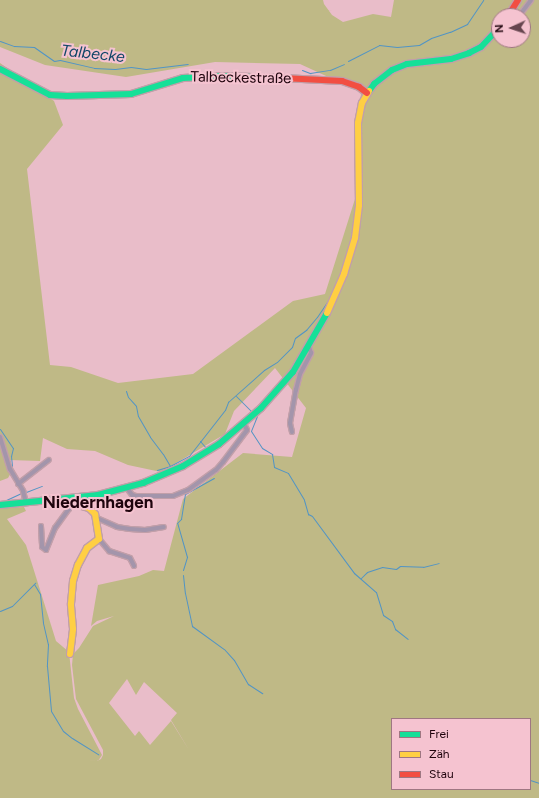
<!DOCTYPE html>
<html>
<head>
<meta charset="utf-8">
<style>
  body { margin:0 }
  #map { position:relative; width:539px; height:798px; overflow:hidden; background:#e9bdc9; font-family:Figtree,sans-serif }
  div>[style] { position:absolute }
  .green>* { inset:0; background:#bfb986 }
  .stream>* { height:1px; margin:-0.5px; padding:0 0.5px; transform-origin:0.5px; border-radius:0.5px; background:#5194c5 }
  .roads { filter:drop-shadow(1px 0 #c19fa9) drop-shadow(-1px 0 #c19fa9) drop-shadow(0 1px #c19fa9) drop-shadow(0 -1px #c19fa9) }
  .street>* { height:4px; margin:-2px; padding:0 2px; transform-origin:2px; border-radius:2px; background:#a395ab }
  .fast>* { height:6px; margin:-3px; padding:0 3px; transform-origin:3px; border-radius:3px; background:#16e098 }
  .slow>* { height:6px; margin:-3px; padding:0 3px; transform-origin:3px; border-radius:3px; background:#ffcf43 }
  .jam>* { height:6px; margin:-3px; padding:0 3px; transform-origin:3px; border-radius:3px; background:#f24e42 }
  span { translate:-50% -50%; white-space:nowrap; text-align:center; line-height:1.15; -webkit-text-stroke:4px #f5c3d0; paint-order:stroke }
  .street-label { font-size:15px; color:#1f040d }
  .water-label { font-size:16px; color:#124768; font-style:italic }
  .quarter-label { font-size:17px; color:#1f040d; font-weight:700 }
  .legend { position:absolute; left:391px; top:718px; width:140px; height:72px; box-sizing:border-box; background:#f5c3d0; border:1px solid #9f7782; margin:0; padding:5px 7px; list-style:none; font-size:12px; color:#1f040d }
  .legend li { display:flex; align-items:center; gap:8px; height:20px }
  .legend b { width:20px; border:1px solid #9f7782 }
  .north { position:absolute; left:491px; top:8px; width:40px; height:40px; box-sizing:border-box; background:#f5c3d0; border:1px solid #9f7782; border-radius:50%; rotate:267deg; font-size:11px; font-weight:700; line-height:16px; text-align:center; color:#1f040d }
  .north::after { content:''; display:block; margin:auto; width:14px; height:18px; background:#66454f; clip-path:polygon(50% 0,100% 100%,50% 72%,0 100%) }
</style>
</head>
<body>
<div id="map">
  <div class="green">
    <div style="clip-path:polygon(evenodd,0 0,323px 0,324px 4px,332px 15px,343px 22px,373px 14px,391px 17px,394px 0,539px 0,539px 798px,0 798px,0 508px,24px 507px,26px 511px,7px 519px,26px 545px,56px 641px,69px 652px,74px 698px,78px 709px,102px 755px,98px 761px,82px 760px,97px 761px,101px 759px,103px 755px,103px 750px,76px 699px,72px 665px,73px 654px,79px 648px,93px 626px,114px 616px,97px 621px,91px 626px,98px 585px,139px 576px,153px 570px,164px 571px,183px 499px,243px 453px,292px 457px,306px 408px,275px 368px,234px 411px,225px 434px,161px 472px,128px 465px,95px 451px,67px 449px,43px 438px,40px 461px,9px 460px,12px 471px,8px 478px,0 481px,0 63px,54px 101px,63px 125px,27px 169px,50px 365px,71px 367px,118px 383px,193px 374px,293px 301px,325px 294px,355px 199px,361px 92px,300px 64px,215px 62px,126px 77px,45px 65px,0 47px,0 0,499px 16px,523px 16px,523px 40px,499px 40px,499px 16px,0 0,127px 679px,136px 695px,144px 682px,177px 713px,171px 720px,189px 750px,171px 721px,150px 745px,139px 731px,135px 736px,109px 703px,127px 679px,0 0,392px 719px,530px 719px,530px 789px,392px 789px,392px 719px)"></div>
  </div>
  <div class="stream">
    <div style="left:0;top:41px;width:15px;rotate:20deg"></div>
    <div style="left:14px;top:46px;width:20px;rotate:3deg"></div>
    <div style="left:34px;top:47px;width:24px;rotate:35deg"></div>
    <div style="left:54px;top:61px;width:6px;rotate:-9deg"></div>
    <div style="left:60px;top:60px;width:35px;rotate:13deg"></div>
    <div style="left:94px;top:68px;width:21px;rotate:3deg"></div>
    <div style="left:115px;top:69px;width:16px;rotate:-7deg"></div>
    <div style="left:131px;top:67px;width:15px;rotate:8deg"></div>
    <div style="left:146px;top:69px;width:42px;rotate:-6.8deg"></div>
    <div style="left:348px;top:61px;width:35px;rotate:-27deg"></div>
    <div style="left:379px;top:45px;width:18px;rotate:6deg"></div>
    <div style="left:397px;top:47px;width:22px;rotate:-5deg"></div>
    <div style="left:419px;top:45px;width:14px;rotate:-30deg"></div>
    <div style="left:431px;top:38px;width:20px;rotate:-18deg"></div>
    <div style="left:450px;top:32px;width:19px;rotate:-25deg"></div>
    <div style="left:467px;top:24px;width:29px;rotate:-56deg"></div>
    <div style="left:302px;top:70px;width:9px;rotate:21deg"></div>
    <div style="left:310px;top:73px;width:20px;rotate:-9deg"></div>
    <div style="left:330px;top:70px;width:15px;rotate:-23deg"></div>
    <div style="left:126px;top:391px;width:6px;rotate:72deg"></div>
    <div style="left:128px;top:397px;width:12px;rotate:48deg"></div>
    <div style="left:136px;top:406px;width:10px;rotate:79deg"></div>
    <div style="left:138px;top:416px;width:24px;rotate:60deg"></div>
    <div style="left:150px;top:437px;width:21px;rotate:53deg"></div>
    <div style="left:163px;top:454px;width:14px;rotate:60deg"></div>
    <div style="left:236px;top:396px;width:23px;rotate:45deg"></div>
    <div style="left:257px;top:416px;width:16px;rotate:112deg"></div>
    <div style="left:251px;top:431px;width:20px;rotate:57deg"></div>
    <div style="left:262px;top:448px;width:12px;rotate:31deg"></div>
    <div style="left:272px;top:454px;width:13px;rotate:81deg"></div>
    <div style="left:274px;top:467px;width:15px;rotate:23deg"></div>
    <div style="left:288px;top:473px;width:31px;rotate:59deg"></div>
    <div style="left:304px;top:500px;width:15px;rotate:74deg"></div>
    <div style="left:308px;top:514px;width:4px;rotate:27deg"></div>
    <div style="left:312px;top:516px;width:71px;rotate:53.6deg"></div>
    <div style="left:354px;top:573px;width:29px;rotate:41deg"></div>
    <div style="left:376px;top:592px;width:24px;rotate:73deg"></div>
    <div style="left:383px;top:615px;width:11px;rotate:34deg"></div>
    <div style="left:392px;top:621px;width:9px;rotate:69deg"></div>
    <div style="left:395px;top:629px;width:16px;rotate:38deg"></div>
    <div style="left:0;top:429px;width:23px;rotate:56deg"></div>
    <div style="left:13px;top:448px;width:8px;rotate:104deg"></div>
    <div style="left:11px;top:456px;width:10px;rotate:84deg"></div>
    <div style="left:200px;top:441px;width:9px;rotate:49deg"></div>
    <div style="left:157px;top:470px;width:14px;rotate:-17deg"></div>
    <div style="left:170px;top:466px;width:21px;rotate:-28deg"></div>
    <div style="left:189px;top:456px;width:58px;rotate:-52deg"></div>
    <div style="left:225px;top:410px;width:9px;rotate:-69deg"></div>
    <div style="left:228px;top:402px;width:48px;rotate:-41.6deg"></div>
    <div style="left:264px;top:370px;width:15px;rotate:-32deg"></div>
    <div style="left:277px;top:362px;width:21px;rotate:-45deg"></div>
    <div style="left:292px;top:347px;width:9px;rotate:-72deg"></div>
    <div style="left:295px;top:338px;width:14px;rotate:-36deg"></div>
    <div style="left:306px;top:330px;width:17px;rotate:-50deg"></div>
    <div style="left:317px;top:317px;width:25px;rotate:-56deg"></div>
    <div style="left:331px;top:296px;width:14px;rotate:-65deg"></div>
    <div style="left:26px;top:492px;width:17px;rotate:-21deg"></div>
    <div style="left:4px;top:501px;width:19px;rotate:-25deg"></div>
    <div style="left:183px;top:570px;width:14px;rotate:-73deg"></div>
    <div style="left:187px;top:557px;width:35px;rotate:-106deg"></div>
    <div style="left:177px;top:523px;width:6px;rotate:-45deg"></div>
    <div style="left:181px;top:519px;width:25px;rotate:-81deg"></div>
    <div style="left:185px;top:494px;width:33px;rotate:-29deg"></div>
    <div style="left:183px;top:575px;width:18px;rotate:84deg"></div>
    <div style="left:185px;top:593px;width:34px;rotate:78deg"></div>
    <div style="left:192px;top:626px;width:39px;rotate:36deg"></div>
    <div style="left:224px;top:649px;width:15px;rotate:48deg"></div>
    <div style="left:234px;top:660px;width:28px;rotate:60deg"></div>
    <div style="left:248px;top:684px;width:17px;rotate:33deg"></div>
    <div style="left:361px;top:578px;width:8px;rotate:-45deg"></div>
    <div style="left:367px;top:572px;width:16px;rotate:-18deg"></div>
    <div style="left:382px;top:567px;width:14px;rotate:8deg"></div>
    <div style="left:396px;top:569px;width:5px;rotate:-37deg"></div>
    <div style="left:400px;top:566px;width:23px;rotate:2deg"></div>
    <div style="left:423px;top:567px;width:16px;rotate:-14deg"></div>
    <div style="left:34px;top:584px;width:12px;rotate:59deg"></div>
    <div style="left:40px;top:594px;width:29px;rotate:84deg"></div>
    <div style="left:43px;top:623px;width:22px;rotate:77deg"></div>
    <div style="left:48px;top:644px;width:22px;rotate:93deg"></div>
    <div style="left:47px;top:666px;width:45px;rotate:84.9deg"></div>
    <div style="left:51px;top:711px;width:23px;rotate:59deg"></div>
    <div style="left:63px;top:731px;width:11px;rotate:38deg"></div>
    <div style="left:72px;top:738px;width:31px;rotate:32deg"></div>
    <div style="left:0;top:611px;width:13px;rotate:-23deg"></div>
    <div style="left:12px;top:606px;width:33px;rotate:-45deg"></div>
    <div style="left:530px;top:780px;width:9px;rotate:18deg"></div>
  </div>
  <div class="roads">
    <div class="street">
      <div style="left:519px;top:16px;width:20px;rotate:-53deg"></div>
      <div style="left:292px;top:432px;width:9px;rotate:-103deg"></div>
      <div style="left:290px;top:423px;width:34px;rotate:-80deg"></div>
      <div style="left:296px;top:390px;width:16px;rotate:-76deg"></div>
      <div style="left:300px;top:374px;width:24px;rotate:-62deg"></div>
      <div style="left:311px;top:353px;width:6px;rotate:-108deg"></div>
      <div style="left:0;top:437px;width:34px;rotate:73deg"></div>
      <div style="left:10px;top:469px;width:26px;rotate:59deg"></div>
      <div style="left:23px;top:491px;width:12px;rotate:76deg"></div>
      <div style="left:18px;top:484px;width:39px;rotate:-38deg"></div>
      <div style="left:127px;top:488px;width:9px;rotate:54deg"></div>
      <div style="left:132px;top:495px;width:4px;rotate:14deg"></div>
      <div style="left:136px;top:496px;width:37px"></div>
      <div style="left:173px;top:496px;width:16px;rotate:-22deg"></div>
      <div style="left:188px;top:490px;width:34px;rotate:-36deg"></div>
      <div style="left:216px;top:470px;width:11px;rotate:-49deg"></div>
      <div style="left:223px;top:462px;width:40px;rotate:-53deg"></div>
      <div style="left:247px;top:430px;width:7px;rotate:-117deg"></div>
      <div style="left:97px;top:518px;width:22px;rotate:24deg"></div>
      <div style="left:117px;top:527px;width:13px;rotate:9deg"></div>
      <div style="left:130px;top:529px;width:15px;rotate:4deg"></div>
      <div style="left:145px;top:530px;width:19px;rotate:-9deg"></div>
      <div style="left:41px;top:526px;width:21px;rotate:87deg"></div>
      <div style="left:42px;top:547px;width:5px;rotate:37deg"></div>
      <div style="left:46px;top:550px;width:24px;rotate:-68deg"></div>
      <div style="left:55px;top:528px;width:24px;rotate:-54deg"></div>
      <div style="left:69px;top:509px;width:7px;rotate:-74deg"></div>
      <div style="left:99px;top:539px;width:16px;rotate:50deg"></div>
      <div style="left:109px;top:551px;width:22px;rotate:18deg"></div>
      <div style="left:130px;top:558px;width:9px;rotate:63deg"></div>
    </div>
    <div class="fast">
      <div style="left:0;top:69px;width:56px;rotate:27.5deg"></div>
      <div style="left:50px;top:95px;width:17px;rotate:3deg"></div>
      <div style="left:67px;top:96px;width:64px;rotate:-1.8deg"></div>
      <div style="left:131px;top:94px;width:54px;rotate:-17.1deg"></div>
      <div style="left:183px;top:78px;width:39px;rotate:-3deg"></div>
      <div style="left:222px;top:76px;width:60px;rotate:1.9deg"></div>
      <div style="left:369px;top:91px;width:9px;rotate:-54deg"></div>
      <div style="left:374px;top:84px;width:23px;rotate:-38deg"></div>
      <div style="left:392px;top:70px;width:16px;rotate:-22deg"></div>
      <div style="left:407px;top:64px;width:44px;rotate:-6.5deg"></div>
      <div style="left:451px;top:59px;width:19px;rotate:-18deg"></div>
      <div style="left:469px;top:53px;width:13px;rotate:-27deg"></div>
      <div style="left:481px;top:47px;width:26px;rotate:-47deg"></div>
      <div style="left:0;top:505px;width:99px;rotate:-5.8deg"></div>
      <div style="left:98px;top:495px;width:47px;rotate:-14.9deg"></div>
      <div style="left:143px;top:483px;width:43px;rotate:-23deg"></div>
      <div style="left:183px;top:466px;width:42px;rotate:-31.4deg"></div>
      <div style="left:219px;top:444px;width:55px;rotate:-40.6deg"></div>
      <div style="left:261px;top:408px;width:48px;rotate:-48.4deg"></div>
      <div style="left:293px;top:372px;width:68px;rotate:-60deg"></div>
    </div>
    <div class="slow">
      <div style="left:327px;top:313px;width:43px;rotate:-66.4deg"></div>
      <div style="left:344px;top:274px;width:38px;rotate:-73deg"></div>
      <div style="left:355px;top:238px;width:33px;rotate:-83deg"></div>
      <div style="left:359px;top:205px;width:82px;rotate:-90.7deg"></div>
      <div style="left:358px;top:123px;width:20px;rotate:-79deg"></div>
      <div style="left:362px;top:103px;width:14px;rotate:-60deg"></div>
      <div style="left:70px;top:654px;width:25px;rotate:-83deg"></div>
      <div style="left:73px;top:629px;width:25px;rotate:-95deg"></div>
      <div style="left:71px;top:604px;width:23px;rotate:-85deg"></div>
      <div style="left:73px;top:581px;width:17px;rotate:-73deg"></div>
      <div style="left:78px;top:565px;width:19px;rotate:-62deg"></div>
      <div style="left:87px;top:548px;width:15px;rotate:-37deg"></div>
      <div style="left:99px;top:539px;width:25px;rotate:-99deg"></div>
      <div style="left:95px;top:514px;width:8px;rotate:-135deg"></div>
      <div style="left:89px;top:508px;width:19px;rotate:-164deg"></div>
    </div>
    <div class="jam">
      <div style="left:508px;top:16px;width:19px;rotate:-58deg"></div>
      <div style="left:282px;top:78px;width:60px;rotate:2.9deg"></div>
      <div style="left:342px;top:81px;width:18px;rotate:19deg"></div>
      <div style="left:359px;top:87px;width:10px;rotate:37deg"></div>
    </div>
  </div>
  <div class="street-label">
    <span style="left:241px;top:78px;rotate:1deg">Talbeckestraße</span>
  </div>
  <div class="water-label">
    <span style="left:93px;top:54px;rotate:6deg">Talbecke</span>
  </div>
  <div class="quarter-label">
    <span style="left:98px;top:503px">Niedernhagen</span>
  </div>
  <ul class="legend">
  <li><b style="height:5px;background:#16e098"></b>Frei</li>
  <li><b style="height:5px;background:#ffcf43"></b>Zäh</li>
  <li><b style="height:5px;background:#f24e42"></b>Stau</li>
  </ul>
  <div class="north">N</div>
</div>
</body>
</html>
